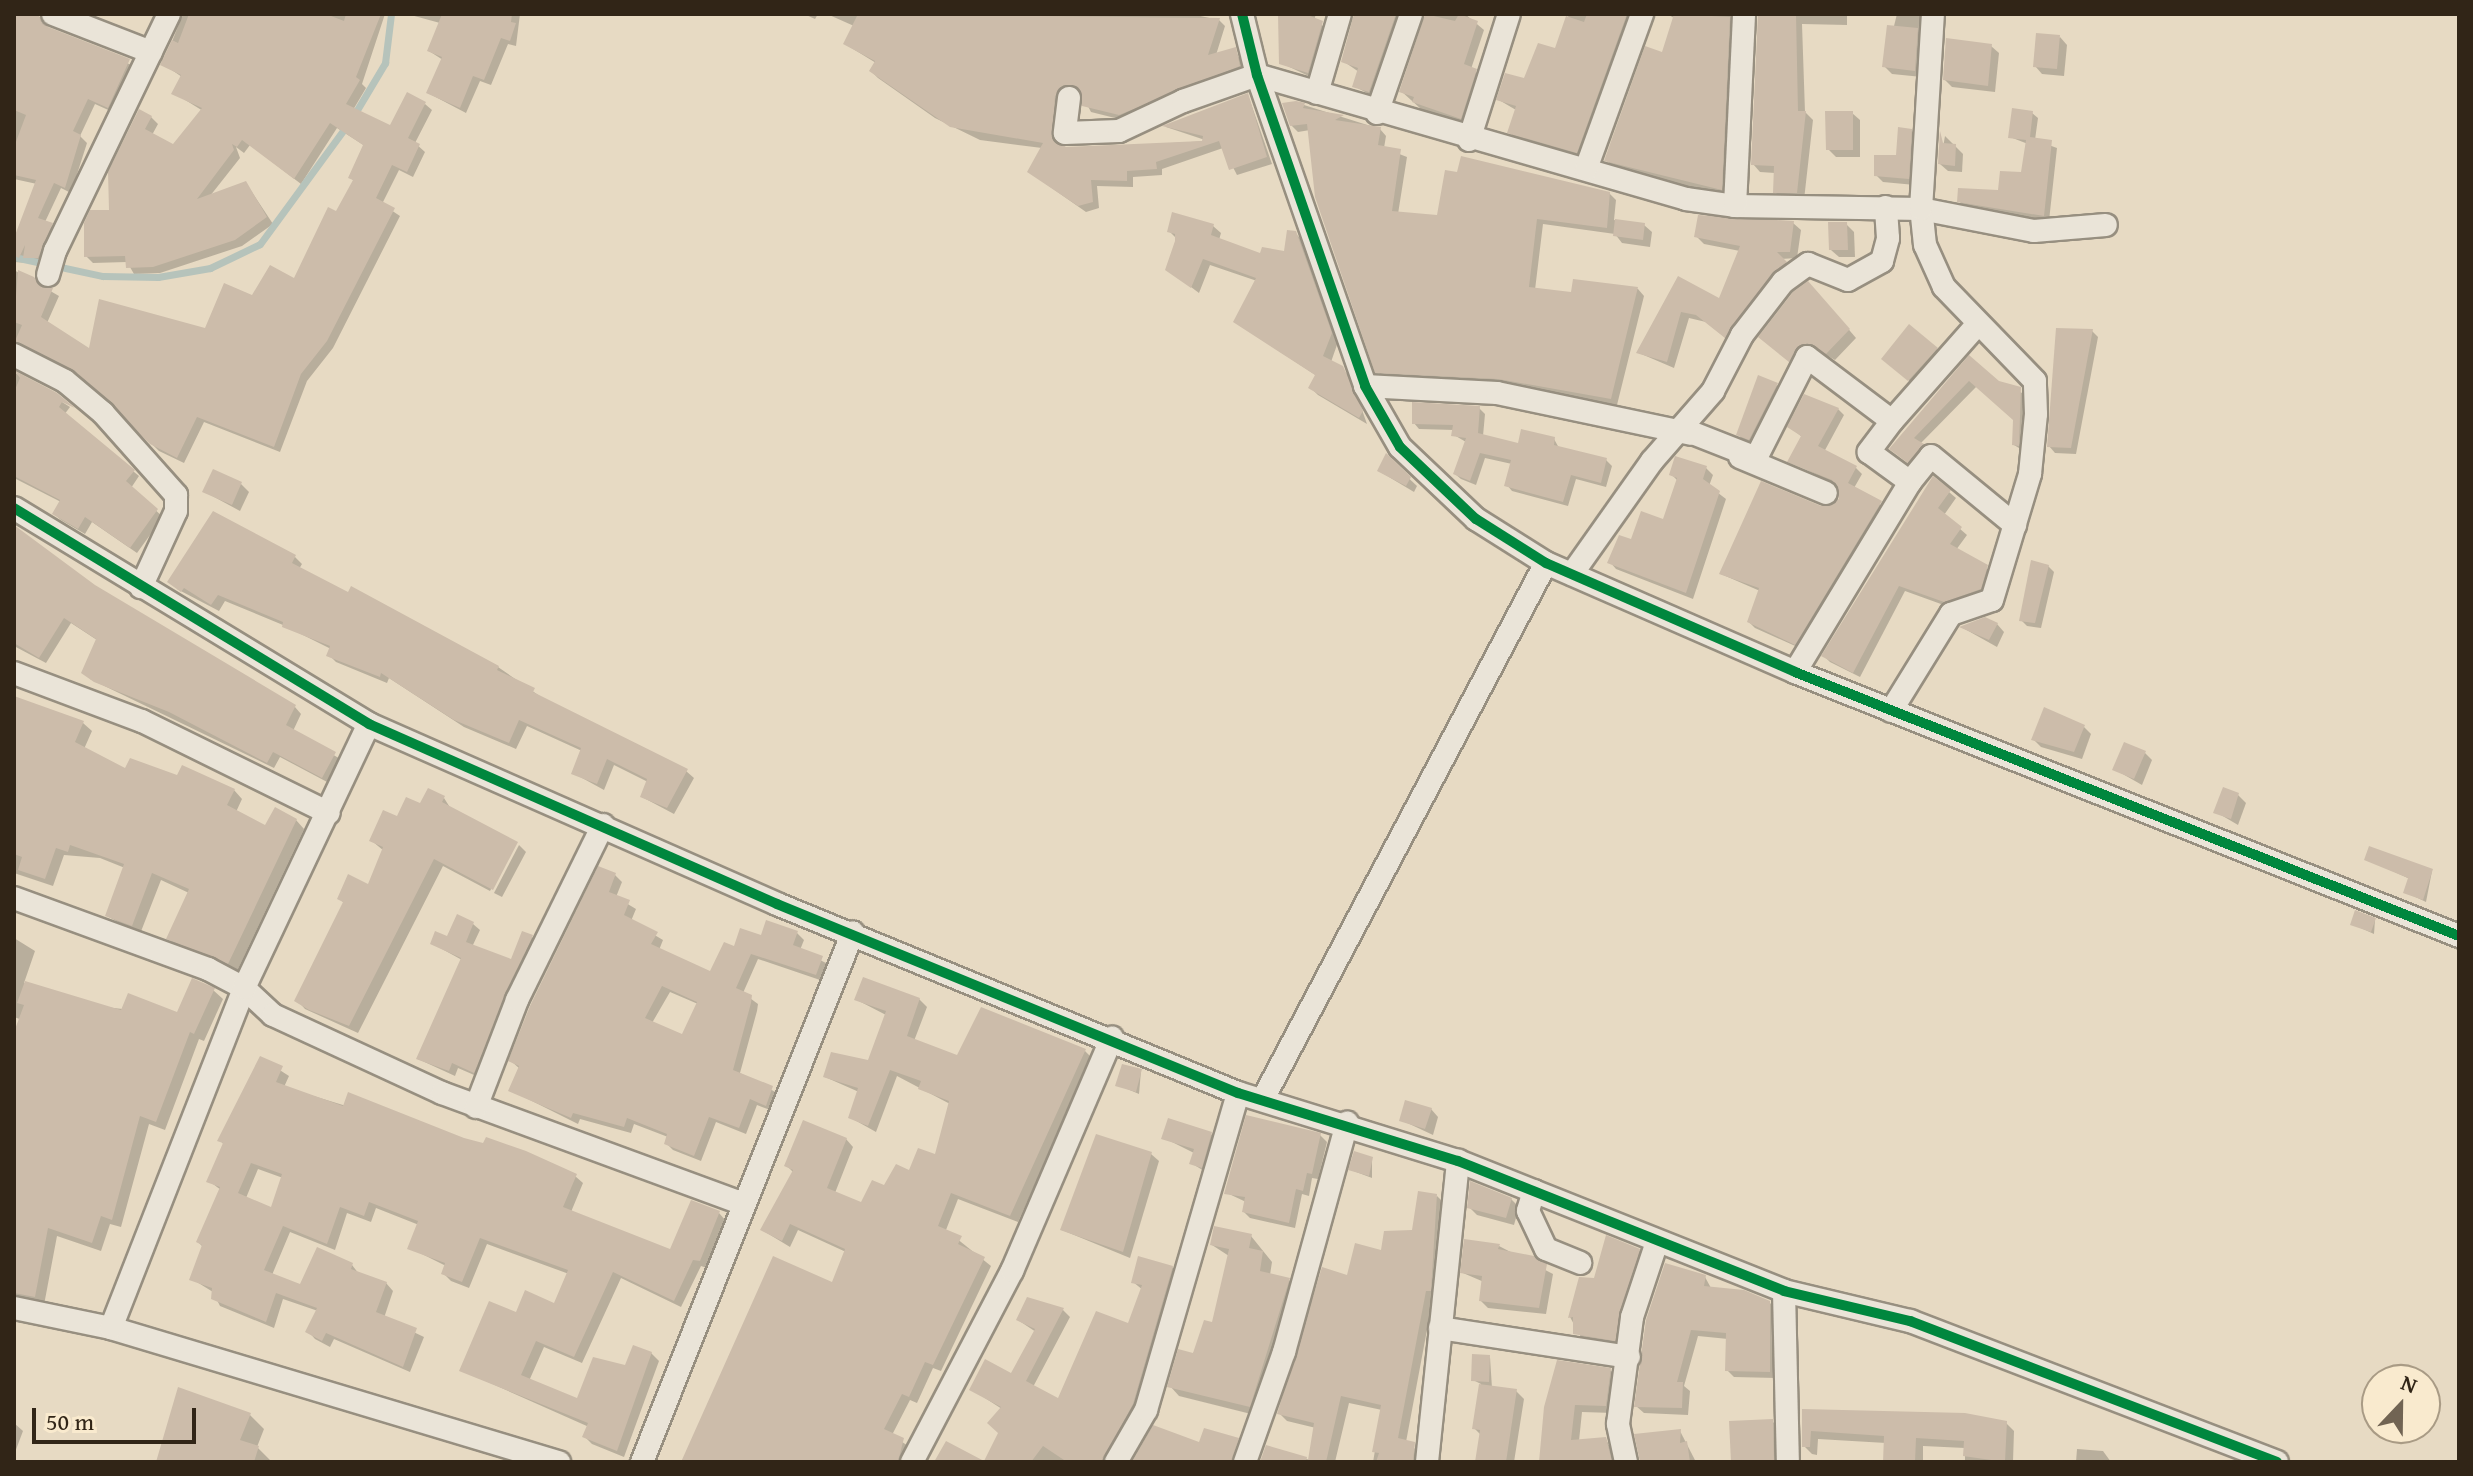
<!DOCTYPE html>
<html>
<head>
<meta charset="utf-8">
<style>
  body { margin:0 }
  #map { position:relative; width:2473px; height:1476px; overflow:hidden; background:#e7dac3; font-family:"Gentium Book Plus",serif }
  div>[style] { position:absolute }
  .shadow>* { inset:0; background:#0003 }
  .stream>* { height:7px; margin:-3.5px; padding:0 3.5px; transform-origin:3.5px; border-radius:3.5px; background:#b6c3bb }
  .building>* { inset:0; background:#ccbcaa }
  .roads { filter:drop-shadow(2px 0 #978f80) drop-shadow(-2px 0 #978f80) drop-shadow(0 2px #978f80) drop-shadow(0 -2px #978f80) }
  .minor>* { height:22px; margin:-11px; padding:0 11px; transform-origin:11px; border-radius:11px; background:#eae4d8 }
  .cycleway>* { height:10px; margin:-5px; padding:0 5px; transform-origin:5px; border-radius:5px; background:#00873e }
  span { translate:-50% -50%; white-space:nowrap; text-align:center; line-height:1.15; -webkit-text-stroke:8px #f9eace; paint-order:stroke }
  .frame { position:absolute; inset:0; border:16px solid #312517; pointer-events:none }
  .north { position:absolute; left:2361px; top:1364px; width:80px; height:80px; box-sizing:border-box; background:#f9eace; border:2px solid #a99b85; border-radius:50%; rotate:22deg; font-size:22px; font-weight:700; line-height:32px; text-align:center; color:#312517 }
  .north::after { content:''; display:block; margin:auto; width:28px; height:36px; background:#716453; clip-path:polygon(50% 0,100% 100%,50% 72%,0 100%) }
  .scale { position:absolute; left:32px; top:1408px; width:164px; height:36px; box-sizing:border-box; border:4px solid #312517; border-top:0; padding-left:10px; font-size:24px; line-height:28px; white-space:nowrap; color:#312517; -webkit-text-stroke:6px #f9eace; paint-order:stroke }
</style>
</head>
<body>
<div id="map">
  <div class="shadow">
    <div style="clip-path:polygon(14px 14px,30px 14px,48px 29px,136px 67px,115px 113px,95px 104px,80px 136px,87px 143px,71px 193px,61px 188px,45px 222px,58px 231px,45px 264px,14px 262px,14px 247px,37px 184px,14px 179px)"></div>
    <div style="clip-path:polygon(183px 14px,385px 14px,362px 84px,366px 88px,353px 110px,391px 127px,425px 104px,432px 110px,415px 143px,425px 152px,413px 177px,399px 170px,382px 204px,400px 216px,333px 348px,307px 381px,280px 452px,204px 422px,184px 463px,159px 451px,83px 376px,20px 347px,14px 351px,14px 270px,59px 296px,47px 323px,90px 351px,206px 331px,253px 298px,295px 281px,355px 182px,350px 177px,365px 146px,337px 128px,301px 184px,250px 145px,244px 153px,236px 147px,240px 158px,210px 196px,246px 183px,273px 224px,242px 246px,160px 273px,134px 274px,127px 262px,93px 263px,86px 256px,111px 212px,110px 172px,151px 117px,158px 124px,152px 135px,174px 147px,203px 111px,174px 93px,182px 77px,163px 64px)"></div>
    <div style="clip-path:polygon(407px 14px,520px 14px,516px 46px,508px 44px,491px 85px,480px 81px,466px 113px,428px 93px,443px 60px,429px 51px,440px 23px)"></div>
    <div style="clip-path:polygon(804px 14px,818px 14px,815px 19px)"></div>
    <div style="clip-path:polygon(827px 14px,1191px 14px,1219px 20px,1225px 26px,1216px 55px,1235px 49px,1246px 73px,1127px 121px,1091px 112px,1081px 93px,1070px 91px,1061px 104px,1058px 145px,1065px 149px,1208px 141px,1166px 127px,1248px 95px,1272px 164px,1237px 175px,1223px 148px,1162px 169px,1162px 175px,1133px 177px,1133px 187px,1097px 186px,1099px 208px,1086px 212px,1029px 172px,1042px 148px,980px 140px,935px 118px,878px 78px,871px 71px,876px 63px,845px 44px,854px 26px)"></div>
    <div style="clip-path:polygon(1280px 14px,1316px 14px,1314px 20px,1329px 30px,1315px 79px,1281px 63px)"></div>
    <div style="clip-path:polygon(1355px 14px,1407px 14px,1376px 98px,1354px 86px,1359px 72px,1343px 61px)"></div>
    <div style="clip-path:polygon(1426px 14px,1465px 14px,1484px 30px,1471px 69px,1483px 78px,1468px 125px,1421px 109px,1401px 91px)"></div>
    <div style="clip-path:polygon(1569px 14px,1639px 14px,1584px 159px,1516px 139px,1509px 132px,1516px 110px,1499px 100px,1557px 50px)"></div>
    <div style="clip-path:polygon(1667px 14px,1741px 14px,1728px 196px,1614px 168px,1606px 160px,1663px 54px,1674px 18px)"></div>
    <div style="clip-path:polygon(1760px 14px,1847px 14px,1847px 25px,1802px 24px,1805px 112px,1813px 120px,1804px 200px,1782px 199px,1775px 192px,1775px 173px,1760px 172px,1753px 164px)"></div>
    <div style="clip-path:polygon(1897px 14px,1931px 14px,1922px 77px,1892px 74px,1884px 66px)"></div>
    <div style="clip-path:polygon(2060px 37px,2067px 45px,2064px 76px,2042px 74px,2035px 66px)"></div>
    <div style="clip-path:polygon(1991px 46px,1999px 53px,1995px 92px,1952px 87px,1945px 80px)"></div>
    <div style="clip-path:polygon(1304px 105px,1380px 129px,1386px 136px,1384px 148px,1407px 157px,1398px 214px,1439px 217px,1609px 193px,1616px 200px,1614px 220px,1644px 225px,1652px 232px,1650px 247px,1622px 243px,1615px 234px,1543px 224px,1535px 290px,1573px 294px,1575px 281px,1638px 289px,1644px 296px,1617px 405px,1506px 385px,1384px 378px,1377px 371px,1310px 130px,1298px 132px,1291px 125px)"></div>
    <div style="clip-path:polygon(1852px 113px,1860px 120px,1860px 157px,1836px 157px,1828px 149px)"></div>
    <div style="clip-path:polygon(2032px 113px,2038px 118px,2035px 140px,2057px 148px,2049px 221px,1965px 207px,1959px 201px,2000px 192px,2023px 175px,2028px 144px,2010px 137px)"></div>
    <div style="clip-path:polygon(1911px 130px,1918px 138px,1915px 185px,1883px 182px,1876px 175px,1897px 157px)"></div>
    <div style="clip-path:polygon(1945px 136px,1963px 154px,1962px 172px,1948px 171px,1940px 164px)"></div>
    <div style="clip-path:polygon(1793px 223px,1801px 230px,1797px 258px,1781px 259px,1793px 270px,1733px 344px,1706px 322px,1689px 318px,1674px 368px,1639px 353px,1679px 278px,1720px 301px,1740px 251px,1704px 244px,1696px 236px)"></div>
    <div style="clip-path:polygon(1846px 224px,1854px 232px,1855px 257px,1839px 257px,1831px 250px)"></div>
    <div style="clip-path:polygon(1213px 226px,1221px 233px,1219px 240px,1262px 255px,1286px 254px,1295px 233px,1303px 241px,1338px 342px,1331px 362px,1350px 376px,1367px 424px,1318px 395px,1311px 388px,1317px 376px,1235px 322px,1257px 281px,1210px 265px,1199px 293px,1167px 269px,1177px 239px,1169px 231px)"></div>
    <div style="clip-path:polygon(1816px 291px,1856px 338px,1835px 360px,1816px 349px,1798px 368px,1768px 344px)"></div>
    <div style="clip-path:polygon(2092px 331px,2098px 337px,2076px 454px,2055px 453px,2049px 446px)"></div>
    <div style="clip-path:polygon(1937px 349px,1944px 357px,1917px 387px,1891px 366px)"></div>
    <div style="clip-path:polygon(1970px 358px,1998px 383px,2027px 395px,2024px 451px,2014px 445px,2015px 420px,1977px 386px,1920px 444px,1929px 452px,1915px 468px,1898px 455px)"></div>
    <div style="clip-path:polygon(14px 372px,70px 407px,64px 415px,139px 476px,131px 488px,163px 517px,137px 553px,92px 522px,85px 534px,61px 520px,54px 514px,61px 502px,16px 479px,14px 483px)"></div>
    <div style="clip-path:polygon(1777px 385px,1783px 390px,1755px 445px,1743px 440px,1738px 434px)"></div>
    <div style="clip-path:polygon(1479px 408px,1485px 414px,1483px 436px,1519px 445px,1554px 439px,1559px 448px,1606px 460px,1612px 466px,1606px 487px,1576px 479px,1568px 506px,1512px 491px,1507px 485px,1512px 464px,1485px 458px,1476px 485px,1461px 479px,1455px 474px,1466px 442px,1454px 435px,1454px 430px,1419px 429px,1414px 423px)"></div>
    <div style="clip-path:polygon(1838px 409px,1844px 415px,1824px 452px,1856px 468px,1862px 474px,1854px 488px,1887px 509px,1802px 649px,1755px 628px,1749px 622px,1760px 591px,1721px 574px,1841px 500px,1835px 484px,1790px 461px,1802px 437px,1790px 427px)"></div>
    <div style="clip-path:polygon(1386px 457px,1417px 486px,1414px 492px,1379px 471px)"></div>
    <div style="clip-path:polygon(1706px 468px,1713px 475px,1709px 486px,1726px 499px,1693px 599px,1616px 569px,1610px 562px,1664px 521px,1678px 481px,1671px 474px)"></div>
    <div style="clip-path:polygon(241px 484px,249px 492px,240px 511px,205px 492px)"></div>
    <div style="clip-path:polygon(1949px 492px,1956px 498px,1944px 515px,1967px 535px,1956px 550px,1993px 573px,1987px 595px,1952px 608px,1905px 591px,1860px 677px,1830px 662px,1824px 656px)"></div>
    <div style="clip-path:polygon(14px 528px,93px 587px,295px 707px,301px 714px,293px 731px,342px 760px,329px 783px,280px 757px,274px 768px,90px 679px,97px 640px,71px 623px,46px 663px,14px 646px)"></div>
    <div style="clip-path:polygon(295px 557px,302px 564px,299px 569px,498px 667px,541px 697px,686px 771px,694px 778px,674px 814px,642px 797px,648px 782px,614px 765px,604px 790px,573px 773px,582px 751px,527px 726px,516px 749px,464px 727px,389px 678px,387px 683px,336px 662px,329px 655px,331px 649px,283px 625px,225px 601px,219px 611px,177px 589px)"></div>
    <div style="clip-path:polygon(2048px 566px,2054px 572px,2041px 628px,2027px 626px,2021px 620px)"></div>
    <div style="clip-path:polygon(1997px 624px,2004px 632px,1997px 647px,1963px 628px)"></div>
    <div style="clip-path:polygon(14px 698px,83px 723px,92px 731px,84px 749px,126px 771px,234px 790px,242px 799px,236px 812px,266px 827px,296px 820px,304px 829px,237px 971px,177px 947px,169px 938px,189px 893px,161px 880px,140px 934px,107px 916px,125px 868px,100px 858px,64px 855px,53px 886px,14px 873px)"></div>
    <div style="clip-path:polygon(2083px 726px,2091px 734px,2082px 759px,2041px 747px,2033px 739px)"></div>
    <div style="clip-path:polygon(2145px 753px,2152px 760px,2142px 785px,2114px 769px)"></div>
    <div style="clip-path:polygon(2238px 795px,2246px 803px,2238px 825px,2216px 812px)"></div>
    <div style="clip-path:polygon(444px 798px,451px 809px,515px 844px,490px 891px,443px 866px,358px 1033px,305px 1009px,297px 1000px,344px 903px,339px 898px,369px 886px,384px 851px,372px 841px,398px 819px)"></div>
    <div style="clip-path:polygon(519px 845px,526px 852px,502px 897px,494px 893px)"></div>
    <div style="clip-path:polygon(2366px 859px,2432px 871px,2426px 902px,2405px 892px,2410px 879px)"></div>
    <div style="clip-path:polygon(evenodd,615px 875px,622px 882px,616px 897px,636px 909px,631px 921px,663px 940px,659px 950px,711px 973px,735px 948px,797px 933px,804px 940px,800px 950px,828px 964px,823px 981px,758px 959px,743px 993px,758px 1004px,757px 1011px,740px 1073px,779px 1094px,773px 1111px,757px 1105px,746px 1134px,716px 1122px,701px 1161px,673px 1150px,666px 1143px,668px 1137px,634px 1124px,631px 1133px,580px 1119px,578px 1124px,510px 1090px,520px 1069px,511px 1061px,615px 875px,670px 992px,698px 1004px,683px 1037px,652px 1023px,670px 992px)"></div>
    <div style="clip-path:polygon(2375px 920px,2374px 934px,2352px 924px)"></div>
    <div style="clip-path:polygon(473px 924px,480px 930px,472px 947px,513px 962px,532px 937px,538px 943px,481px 1078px,458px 1068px,455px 1076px,418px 1059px,462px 960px,433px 944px)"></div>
    <div style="clip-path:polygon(14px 938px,35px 951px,24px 983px,95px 1006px,178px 1015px,213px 990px,223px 999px,204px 1041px,199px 1039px,165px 1130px,149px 1124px,121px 1227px,110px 1224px,101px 1251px,57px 1236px,44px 1305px,14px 1299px,14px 1042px,86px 1043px,14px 1017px)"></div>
    <div style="clip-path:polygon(919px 999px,927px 1007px,914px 1041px,958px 1057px,1085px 1051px,1092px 1058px,1018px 1222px,958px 1199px,946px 1230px,991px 1266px,941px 1371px,933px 1368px,917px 1403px,910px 1400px,892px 1435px,911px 1448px,904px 1462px,683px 1462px,833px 1284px,846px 1252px,798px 1230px,790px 1247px,762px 1230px,794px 1173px,786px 1165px,846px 1139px,853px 1147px,835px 1193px,862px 1204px,936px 1157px,950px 1104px,897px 1076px,876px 1132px,851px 1118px,859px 1092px,825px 1077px,869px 1062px,886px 1015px,857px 1000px)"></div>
    <div style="clip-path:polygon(evenodd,261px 1058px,289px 1076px,284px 1087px,575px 1176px,583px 1183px,571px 1212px,671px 1251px,719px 1213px,726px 1221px,707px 1268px,701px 1266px,681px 1307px,621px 1278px,582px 1363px,544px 1347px,529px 1381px,578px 1401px,651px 1353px,659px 1361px,624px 1457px,592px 1444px,585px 1437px,589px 1427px,461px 1370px,517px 1314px,555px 1306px,569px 1274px,487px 1244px,469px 1288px,451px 1281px,443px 1273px,446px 1266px,410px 1248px,419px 1225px,376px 1208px,371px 1222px,347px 1213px,335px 1250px,290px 1232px,272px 1275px,301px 1286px,352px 1265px,359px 1274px,386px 1283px,393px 1291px,384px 1318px,424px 1337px,410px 1372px,334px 1339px,330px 1347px,315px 1339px,308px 1331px,318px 1311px,283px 1299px,274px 1328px,220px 1306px,213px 1292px,192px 1279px,203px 1247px,198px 1242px,221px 1190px,209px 1181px,224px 1145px,220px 1140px,261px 1058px,258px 1169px,283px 1178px,272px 1209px,246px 1198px,258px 1169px)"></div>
    <div style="clip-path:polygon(1141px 1071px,1139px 1094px,1118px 1085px)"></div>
    <div style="clip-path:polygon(1431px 1109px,1438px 1117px,1433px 1135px,1401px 1120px)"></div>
    <div style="clip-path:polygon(1211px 1134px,1219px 1142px,1209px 1174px,1191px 1163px,1194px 1153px,1164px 1138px)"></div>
    <div style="clip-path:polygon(1320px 1135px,1327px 1142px,1318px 1179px,1312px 1178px,1309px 1196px,1302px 1194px,1295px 1228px,1250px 1218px,1244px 1212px,1246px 1202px,1227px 1193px)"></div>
    <div style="clip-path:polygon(1151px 1154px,1159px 1161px,1130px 1258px,1062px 1230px)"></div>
    <div style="clip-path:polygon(1372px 1159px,1372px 1178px,1351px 1170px)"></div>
    <div style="clip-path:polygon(1437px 1196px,1445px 1204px,1433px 1298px,1406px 1442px,1418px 1451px,1415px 1462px,1373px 1462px,1382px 1410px,1349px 1403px,1335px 1462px,1260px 1462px,1267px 1448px,1310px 1460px,1316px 1428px,1287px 1421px,1279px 1413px,1348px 1278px,1414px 1232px)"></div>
    <div style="clip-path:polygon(1511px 1199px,1519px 1207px,1514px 1225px,1477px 1215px,1469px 1207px)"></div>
    <div style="clip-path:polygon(1251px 1236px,1272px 1262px,1270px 1275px,1289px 1280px,1298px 1289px,1259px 1416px,1179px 1396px,1170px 1386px,1213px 1325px,1229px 1256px,1212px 1245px)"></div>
    <div style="clip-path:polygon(1499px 1246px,1553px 1274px,1546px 1314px,1488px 1308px,1481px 1301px,1484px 1282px,1463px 1273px)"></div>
    <div style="clip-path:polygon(1639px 1250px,1646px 1258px,1622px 1347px,1583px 1341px,1570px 1317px,1596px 1281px)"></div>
    <div style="clip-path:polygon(1172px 1267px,1180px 1275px,1140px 1412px,1110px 1462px,986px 1462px,1000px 1433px,1002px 1409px,971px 1389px,1012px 1376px,1036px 1332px,1018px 1320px,1063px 1310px,1070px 1317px,1033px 1387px,1059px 1401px,1129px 1326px,1143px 1290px,1133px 1282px)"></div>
    <div style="clip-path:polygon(1705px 1277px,1711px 1288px,1769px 1302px,1777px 1310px,1776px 1378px,1734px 1377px,1727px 1370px,1728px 1339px,1698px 1336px,1684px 1386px,1690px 1391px,1688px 1415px,1644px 1413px,1636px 1406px)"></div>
    <div style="clip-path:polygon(1490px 1357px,1492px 1388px,1516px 1391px,1524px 1399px,1514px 1462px,1477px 1462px,1481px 1435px,1474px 1428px,1481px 1384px,1473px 1380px)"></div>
    <div style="clip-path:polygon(1610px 1370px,1618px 1378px,1613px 1413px,1582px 1412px,1579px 1441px,1606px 1439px,1617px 1462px,1541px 1462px,1546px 1408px)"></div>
    <div style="clip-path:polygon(1804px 1411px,2006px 1423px,2014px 1431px,2013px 1462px,2019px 1462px,1965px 1462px,1965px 1448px,1923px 1446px,1923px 1462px,1885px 1462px,1886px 1443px,1818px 1439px,1817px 1455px,1812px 1454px,1804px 1446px)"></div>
    <div style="clip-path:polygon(250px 1415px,264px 1429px,257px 1447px,272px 1462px,159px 1462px)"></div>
    <div style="clip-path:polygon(1772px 1421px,1780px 1429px,1780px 1462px,1733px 1462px)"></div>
    <div style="clip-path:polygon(14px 1423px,23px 1431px,14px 1455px)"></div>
    <div style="clip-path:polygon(1680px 1431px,1696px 1462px,1645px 1462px)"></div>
    <div style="clip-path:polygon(2077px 1449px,2103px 1451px,2111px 1462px,2076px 1462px)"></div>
  </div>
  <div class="stream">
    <div style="left:354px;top:115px;width:61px;rotate:-59.2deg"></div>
    <div style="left:385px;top:63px;width:49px;rotate:-83deg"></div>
    <div style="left:14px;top:257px;width:91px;rotate:12.1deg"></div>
    <div style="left:103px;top:276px;width:55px;rotate:1deg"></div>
    <div style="left:158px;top:277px;width:53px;rotate:-9.8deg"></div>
    <div style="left:210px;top:268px;width:55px;rotate:-25.6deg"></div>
    <div style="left:260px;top:244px;width:147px;rotate:-53.8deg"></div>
  </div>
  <div class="building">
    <div style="clip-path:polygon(14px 14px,37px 14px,48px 27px,130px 59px,108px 108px,88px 99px,73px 131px,81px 135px,65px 188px,54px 183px,38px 218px,53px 223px,38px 258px,23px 258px,25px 245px,19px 258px,14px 256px,14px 238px,36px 180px,14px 175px,14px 147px,26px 115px,14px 110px)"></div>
    <div style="clip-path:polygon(189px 14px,326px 14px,344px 21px,346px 14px,381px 14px,356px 77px,360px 80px,346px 104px,390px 125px,407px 92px,426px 102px,408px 138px,420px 144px,407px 172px,392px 165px,376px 198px,395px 208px,327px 341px,301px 374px,274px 447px,197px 417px,177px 458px,150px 444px,74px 370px,15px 341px,22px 325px,14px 322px,18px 270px,34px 277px,43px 288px,53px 288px,41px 317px,89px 348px,99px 299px,205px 328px,224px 283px,252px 295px,270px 265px,294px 278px,328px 207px,336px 211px,353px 180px,348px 178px,363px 145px,330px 123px,294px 179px,242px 140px,237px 147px,232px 144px,234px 150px,197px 199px,246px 181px,267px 217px,235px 240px,153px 267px,126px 268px,125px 256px,84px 257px,84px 223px,90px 210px,109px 210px,108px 172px,139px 109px,152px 116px,145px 129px,173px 144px,202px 108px,171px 94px,181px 75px,160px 65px,172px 40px,178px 43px)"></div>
    <div style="clip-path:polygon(442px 14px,512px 14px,511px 22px,516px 23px,510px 41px,501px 38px,484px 80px,473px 76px,460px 108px,426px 93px,442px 57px,427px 51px)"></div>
    <div style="clip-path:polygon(858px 14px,1220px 18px,1208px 55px,1236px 47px,1240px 66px,1119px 115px,1082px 106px,1078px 87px,1064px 85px,1055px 96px,1052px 138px,1066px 147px,1202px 141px,1203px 136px,1162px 126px,1248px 93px,1267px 157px,1229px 170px,1219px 141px,1156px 162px,1157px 169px,1127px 171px,1127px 181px,1091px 180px,1093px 202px,1078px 206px,1027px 172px,1043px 143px,950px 127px,869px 71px,875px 61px,843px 44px)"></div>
    <div style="clip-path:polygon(1278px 14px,1305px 14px,1323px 21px,1308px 73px,1279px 64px)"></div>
    <div style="clip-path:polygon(1354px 14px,1396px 14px,1369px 92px,1352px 87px,1358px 68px,1341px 62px)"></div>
    <div style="clip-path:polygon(1425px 14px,1455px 21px,1459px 14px,1478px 21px,1464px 64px,1477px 69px,1461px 119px,1412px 102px,1414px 97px,1399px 92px)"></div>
    <div style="clip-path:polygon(1587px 14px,1627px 14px,1577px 153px,1507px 133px,1516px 106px,1496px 100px,1505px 73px,1524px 78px,1538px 43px,1555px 48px,1566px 16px,1584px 22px)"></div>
    <div style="clip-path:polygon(1674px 14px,1730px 17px,1722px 190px,1604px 161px,1645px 46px,1662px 52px)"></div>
    <div style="clip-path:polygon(1758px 14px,1796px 14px,1798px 111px,1806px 111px,1797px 193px,1773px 193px,1774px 166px,1751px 165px)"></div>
    <div style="clip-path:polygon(1887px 25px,1918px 28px,1915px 71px,1882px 67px)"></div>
    <div style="clip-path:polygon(2036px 33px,2060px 35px,2057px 69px,2033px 67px)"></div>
    <div style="clip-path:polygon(1946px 38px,1992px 44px,1988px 86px,1943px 80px)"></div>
    <div style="clip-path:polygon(1296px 101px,1305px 103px,1303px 108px,1344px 115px,1335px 120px,1381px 127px,1378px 145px,1401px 149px,1392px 211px,1437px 215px,1445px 170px,1457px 172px,1461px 156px,1610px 192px,1607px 228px,1537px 219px,1529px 287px,1571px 292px,1573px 279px,1638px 287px,1611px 399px,1498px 379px,1375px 373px,1315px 197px,1307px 124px,1290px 126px,1282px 103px)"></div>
    <div style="clip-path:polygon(2012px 108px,2033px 111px,2030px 137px,2052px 140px,2044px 216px,1957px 202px,1958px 188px,1998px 190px,2000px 171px,2021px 172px,2026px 140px,2008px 138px)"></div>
    <div style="clip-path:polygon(1825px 111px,1853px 111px,1853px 150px,1826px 150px)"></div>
    <div style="clip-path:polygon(1898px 127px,1912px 129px,1909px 179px,1874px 176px,1874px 155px,1896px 155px)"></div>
    <div style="clip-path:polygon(1940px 131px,1943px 143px,1956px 144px,1955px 166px,1938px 164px)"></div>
    <div style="clip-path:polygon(1172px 212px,1214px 224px,1211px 235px,1260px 253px,1262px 247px,1284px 251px,1287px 230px,1296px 231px,1332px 333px,1323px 356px,1343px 366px,1363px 411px,1359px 418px,1308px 388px,1315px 375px,1233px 322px,1256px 278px,1203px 259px,1191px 288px,1165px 270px,1175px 241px,1175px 234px,1167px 232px)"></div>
    <div style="clip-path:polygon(1698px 215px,1794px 221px,1790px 252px,1777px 252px,1787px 262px,1772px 273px,1725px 338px,1696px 315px,1681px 312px,1667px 362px,1636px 353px,1678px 276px,1719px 298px,1740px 246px,1694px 237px)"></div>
    <div style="clip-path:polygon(1615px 219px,1645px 223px,1643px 240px,1613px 236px)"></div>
    <div style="clip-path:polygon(1828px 222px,1847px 222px,1848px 250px,1829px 250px)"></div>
    <div style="clip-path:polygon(1808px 281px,1850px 329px,1826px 354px,1807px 343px,1789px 362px,1758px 337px,1793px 292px)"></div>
    <div style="clip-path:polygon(1909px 324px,1938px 348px,1908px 381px,1881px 359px)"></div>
    <div style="clip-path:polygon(2056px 328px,2093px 329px,2071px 448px,2047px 447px)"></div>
    <div style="clip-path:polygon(1969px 355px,1999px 381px,2021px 387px,2019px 446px,2012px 445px,2013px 420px,1969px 381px,1914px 438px,1924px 444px,1908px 463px,1889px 449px)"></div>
    <div style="clip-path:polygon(15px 371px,57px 393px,75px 408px,62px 402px,59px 407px,135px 470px,126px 481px,158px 509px,130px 548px,85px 517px,78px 529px,52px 514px,60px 500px,14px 476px,14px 392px,20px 378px)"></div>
    <div style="clip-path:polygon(1758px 375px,1778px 383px,1749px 440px,1736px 435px)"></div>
    <div style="clip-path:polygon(1804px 394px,1839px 408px,1818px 446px,1857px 466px,1848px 483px,1882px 501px,1795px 645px,1747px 622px,1759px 588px,1719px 574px,1761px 481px,1821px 506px,1839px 499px,1832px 480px,1787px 462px,1801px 436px,1787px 427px)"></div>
    <div style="clip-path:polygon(1412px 402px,1480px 406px,1478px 433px,1518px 443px,1521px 429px,1555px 437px,1554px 445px,1607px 458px,1601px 483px,1571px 475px,1563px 502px,1504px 486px,1511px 460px,1480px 453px,1470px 481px,1453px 474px,1466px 438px,1451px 436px,1453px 425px,1412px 424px)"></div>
    <div style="clip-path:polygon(1386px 453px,1411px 477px,1406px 486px,1377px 471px)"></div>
    <div style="clip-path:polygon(1675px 456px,1707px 466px,1703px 479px,1720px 491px,1686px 593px,1607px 563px,1619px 535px,1631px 539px,1641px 511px,1663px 519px,1677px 478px,1669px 475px)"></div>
    <div style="clip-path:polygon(213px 469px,242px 482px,232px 505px,202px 492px)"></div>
    <div style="clip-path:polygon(1933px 476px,1951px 490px,1938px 508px,1962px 527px,1950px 544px,1988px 565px,1981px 589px,1944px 602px,1899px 586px,1853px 673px,1821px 656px)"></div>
    <div style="clip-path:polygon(213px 511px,296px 555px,292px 563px,348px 592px,351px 586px,499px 666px,497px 670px,535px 688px,533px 692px,688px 769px,667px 808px,640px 797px,647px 779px,607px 759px,597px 784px,571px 774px,581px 748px,519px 720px,509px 743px,454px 720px,381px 673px,380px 677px,326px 656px,330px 646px,282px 627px,283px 622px,218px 595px,211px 605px,184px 588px,181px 592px,167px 582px)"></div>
    <div style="clip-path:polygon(14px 525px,95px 585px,296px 705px,286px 725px,336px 752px,322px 778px,273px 752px,267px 763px,169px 712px,94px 682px,81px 673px,96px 639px,64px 618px,39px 658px,14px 643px)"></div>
    <div style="clip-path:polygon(2031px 560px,2049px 565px,2035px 623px,2019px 621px)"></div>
    <div style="clip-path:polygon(1985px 617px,1998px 623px,1989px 640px,1959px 627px)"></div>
    <div style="clip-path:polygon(14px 696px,84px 721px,75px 742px,125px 768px,130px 758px,177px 775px,182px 765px,235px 789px,227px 805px,265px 825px,275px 807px,297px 819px,228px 964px,166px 939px,189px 889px,152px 873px,132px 926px,105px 916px,124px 864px,70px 845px,68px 852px,56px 848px,45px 879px,18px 870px,22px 857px,14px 854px)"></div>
    <div style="clip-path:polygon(2044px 707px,2085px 725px,2074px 752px,2031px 740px)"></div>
    <div style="clip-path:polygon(2124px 742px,2146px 751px,2134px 779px,2112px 770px)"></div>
    <div style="clip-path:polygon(2223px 787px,2239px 793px,2231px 819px,2213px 813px)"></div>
    <div style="clip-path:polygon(428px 788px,445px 796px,442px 802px,518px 842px,493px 890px,434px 859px,349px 1026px,309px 1010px,294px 1001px,343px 902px,337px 899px,348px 874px,368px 884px,383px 847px,369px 841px,383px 810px,397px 816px,406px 797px,420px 803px)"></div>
    <div style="clip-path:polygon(2369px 846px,2433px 869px,2423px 900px,2403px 893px,2408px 878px,2364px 860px)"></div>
    <div style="clip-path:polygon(evenodd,598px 866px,616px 873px,609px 892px,630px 900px,624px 915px,658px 932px,651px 944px,710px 971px,724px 942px,734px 946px,740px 928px,761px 935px,766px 920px,798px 931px,793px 945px,823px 956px,816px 975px,751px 954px,736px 988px,752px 995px,751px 1003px,733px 1070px,773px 1086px,766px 1106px,750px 1099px,739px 1128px,709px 1117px,694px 1156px,664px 1144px,667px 1134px,627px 1118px,624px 1127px,573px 1113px,571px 1118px,508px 1091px,519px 1066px,508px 1061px,530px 1006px,598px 866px,662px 986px,697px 1002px,682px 1034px,645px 1018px,662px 986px)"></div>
    <div style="clip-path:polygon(2355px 910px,2376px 918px,2371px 932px,2350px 925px)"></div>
    <div style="clip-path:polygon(457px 914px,474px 922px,466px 942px,511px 959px,522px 931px,533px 935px,474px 1073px,452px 1063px,449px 1071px,416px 1059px,461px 958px,430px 944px,435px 931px,447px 936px)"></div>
    <div style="clip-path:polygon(863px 977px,920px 998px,907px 1036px,957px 1055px,981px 1007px,1086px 1049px,1010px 1216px,951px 1193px,938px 1226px,962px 1236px,958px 1244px,985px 1257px,933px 1365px,925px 1362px,909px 1397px,902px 1394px,884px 1429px,904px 1438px,898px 1462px,681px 1462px,773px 1256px,832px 1282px,845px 1249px,790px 1224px,782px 1241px,760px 1230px,793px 1170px,784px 1166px,803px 1120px,847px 1138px,827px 1188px,861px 1202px,872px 1180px,884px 1185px,896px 1164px,909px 1170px,918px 1148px,935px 1154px,949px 1101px,918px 1089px,921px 1081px,890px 1070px,868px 1126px,848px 1118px,858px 1088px,823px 1077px,831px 1052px,868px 1060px,886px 1011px,854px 1000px)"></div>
    <div style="clip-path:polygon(192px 978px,215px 988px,194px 1034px,190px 1032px,156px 1122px,140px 1116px,112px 1220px,101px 1216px,92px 1243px,48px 1228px,35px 1297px,14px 1293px,14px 1032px,24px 1005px,17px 1003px,25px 981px,121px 1010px,128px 993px,177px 1012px)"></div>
    <div style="clip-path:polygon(evenodd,260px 1056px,283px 1066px,276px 1082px,343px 1106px,348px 1092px,464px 1138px,483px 1143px,486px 1137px,526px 1151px,577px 1174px,563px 1207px,670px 1249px,691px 1200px,720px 1211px,700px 1261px,693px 1260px,674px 1301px,613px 1272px,574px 1357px,536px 1341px,521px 1375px,577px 1398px,593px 1357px,625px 1365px,633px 1345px,652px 1352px,617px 1451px,582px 1437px,588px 1423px,459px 1371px,489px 1301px,516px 1312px,525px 1290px,554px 1303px,568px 1270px,480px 1238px,462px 1282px,441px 1274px,445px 1263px,407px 1249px,418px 1221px,369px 1202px,364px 1216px,340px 1207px,327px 1244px,283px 1226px,264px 1270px,300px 1284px,317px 1247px,353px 1263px,351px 1269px,387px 1282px,376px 1312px,417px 1328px,403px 1367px,326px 1333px,322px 1341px,305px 1332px,317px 1308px,276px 1293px,266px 1322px,211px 1299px,212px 1288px,189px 1280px,202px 1245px,196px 1242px,220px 1187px,206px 1182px,223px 1143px,217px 1141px,260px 1056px,251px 1163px,282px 1174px,271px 1207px,238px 1193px,251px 1163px)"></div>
    <div style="clip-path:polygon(1122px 1064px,1142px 1069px,1136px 1092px,1115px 1086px)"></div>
    <div style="clip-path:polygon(1405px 1100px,1432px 1108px,1425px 1129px,1399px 1121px)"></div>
    <div style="clip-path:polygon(1246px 1115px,1321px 1133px,1312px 1174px,1307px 1173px,1303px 1191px,1296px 1189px,1289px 1223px,1242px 1212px,1245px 1197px,1224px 1194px)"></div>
    <div style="clip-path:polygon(1168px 1118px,1212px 1132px,1202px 1168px,1189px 1164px,1194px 1149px,1161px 1139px)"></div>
    <div style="clip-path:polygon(1096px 1134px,1152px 1152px,1123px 1252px,1060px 1230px)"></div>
    <div style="clip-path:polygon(1354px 1151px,1373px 1157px,1369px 1176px,1348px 1170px)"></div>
    <div style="clip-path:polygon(1470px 1181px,1512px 1198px,1506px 1218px,1467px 1208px)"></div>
    <div style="clip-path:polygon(1418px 1191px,1437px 1194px,1431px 1291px,1426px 1291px,1398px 1438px,1415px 1442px,1413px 1462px,1376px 1462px,1379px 1453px,1372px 1452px,1381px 1405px,1341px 1396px,1326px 1462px,1308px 1460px,1314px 1423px,1277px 1414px,1322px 1267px,1347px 1275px,1355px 1243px,1381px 1250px,1384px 1231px,1412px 1230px)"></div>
    <div style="clip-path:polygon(1214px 1226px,1252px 1234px,1249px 1248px,1263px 1251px,1260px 1271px,1290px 1278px,1250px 1407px,1167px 1387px,1178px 1349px,1193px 1353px,1204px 1320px,1212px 1322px,1229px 1249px,1210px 1245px)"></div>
    <div style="clip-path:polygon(1606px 1235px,1640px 1249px,1615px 1341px,1573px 1334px,1573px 1317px,1568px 1318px,1579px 1277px,1594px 1278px)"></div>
    <div style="clip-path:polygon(1464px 1239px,1500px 1244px,1498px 1249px,1534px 1256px,1547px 1264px,1539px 1308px,1479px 1301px,1482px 1276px,1460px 1273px)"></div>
    <div style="clip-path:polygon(1138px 1256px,1173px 1266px,1133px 1404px,1102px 1462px,1067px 1462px,1043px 1446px,1031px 1462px,934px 1462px,946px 1441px,984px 1461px,998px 1433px,987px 1423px,1001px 1407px,969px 1390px,985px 1359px,1011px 1373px,1035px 1329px,1016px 1320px,1027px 1297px,1064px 1308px,1026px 1381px,1058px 1398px,1096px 1311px,1128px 1323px,1142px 1285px,1131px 1283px)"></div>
    <div style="clip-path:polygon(1665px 1263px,1706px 1275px,1704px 1286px,1744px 1290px,1770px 1301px,1770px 1372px,1725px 1371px,1726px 1333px,1691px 1330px,1677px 1382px,1683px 1382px,1682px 1408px,1634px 1407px,1646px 1320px)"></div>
    <div style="clip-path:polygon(1472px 1354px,1490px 1355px,1489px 1382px,1471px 1381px)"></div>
    <div style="clip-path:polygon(1557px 1360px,1611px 1368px,1606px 1406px,1575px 1405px,1571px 1440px,1606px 1437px,1612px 1462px,1539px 1462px,1544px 1407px)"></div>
    <div style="clip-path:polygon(1479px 1384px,1517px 1389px,1506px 1462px,1475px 1462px,1480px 1430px,1472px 1429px)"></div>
    <div style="clip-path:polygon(178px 1387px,251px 1413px,240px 1440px,259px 1446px,254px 1462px,156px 1462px)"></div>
    <div style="clip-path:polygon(1802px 1409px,1965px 1413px,2007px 1421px,2005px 1462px,1963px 1456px,1964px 1441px,1916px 1438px,1915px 1462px,1883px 1462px,1884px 1436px,1811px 1431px,1810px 1447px,1802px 1447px)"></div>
    <div style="clip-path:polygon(1773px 1419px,1774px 1462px,1731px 1462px,1729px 1421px)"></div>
    <div style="clip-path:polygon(1153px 1425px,1199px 1442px,1204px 1428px,1239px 1438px,1231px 1462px,1132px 1462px)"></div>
    <div style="clip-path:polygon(1681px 1429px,1680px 1443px,1687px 1441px,1690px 1462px,1640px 1462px,1634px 1434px)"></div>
    <div style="clip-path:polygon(1266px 1445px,1307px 1457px,1306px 1462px,1260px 1462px)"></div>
  </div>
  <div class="roads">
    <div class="minor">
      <div style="left:53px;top:14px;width:105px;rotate:21.2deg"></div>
      <div style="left:1242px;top:14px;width:63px;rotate:76.2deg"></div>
      <div style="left:1257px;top:75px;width:329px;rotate:70.8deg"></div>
      <div style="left:1365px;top:386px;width:70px;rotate:60.2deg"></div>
      <div style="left:1400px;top:447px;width:105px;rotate:43.5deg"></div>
      <div style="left:1476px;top:519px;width:83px;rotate:32.2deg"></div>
      <div style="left:1546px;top:563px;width:272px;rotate:23.6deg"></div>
      <div style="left:1795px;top:672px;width:715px;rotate:21.68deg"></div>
      <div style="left:1317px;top:93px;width:82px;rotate:-73.8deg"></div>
      <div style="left:1069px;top:98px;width:35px;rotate:97deg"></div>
      <div style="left:1065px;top:133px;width:54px;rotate:-2.1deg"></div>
      <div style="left:1119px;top:131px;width:71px;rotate:-25.1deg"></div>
      <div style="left:1183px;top:101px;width:78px;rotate:-19.4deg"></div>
      <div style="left:1257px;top:75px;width:447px;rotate:16.1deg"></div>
      <div style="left:1686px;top:199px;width:49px;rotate:8.1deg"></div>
      <div style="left:1735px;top:206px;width:186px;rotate:0.9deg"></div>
      <div style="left:1921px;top:209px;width:115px;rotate:11deg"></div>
      <div style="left:2034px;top:231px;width:72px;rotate:-4.8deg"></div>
      <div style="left:1377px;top:113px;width:105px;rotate:-71deg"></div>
      <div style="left:1469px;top:140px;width:132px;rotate:-72.4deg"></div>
      <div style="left:1586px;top:169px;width:165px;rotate:-70.1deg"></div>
      <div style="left:1735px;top:206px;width:192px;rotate:-87.3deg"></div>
      <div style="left:48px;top:275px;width:25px;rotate:-74deg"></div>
      <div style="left:55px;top:251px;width:263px;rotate:-64.3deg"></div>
      <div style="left:14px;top:355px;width:57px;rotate:27deg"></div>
      <div style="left:65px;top:381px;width:50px;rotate:40.1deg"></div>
      <div style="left:103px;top:413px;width:110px;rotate:48.3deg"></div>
      <div style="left:176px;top:495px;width:16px;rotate:90deg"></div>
      <div style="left:176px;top:511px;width:84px;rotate:114.7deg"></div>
      <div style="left:1365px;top:386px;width:132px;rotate:3deg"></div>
      <div style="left:1497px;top:393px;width:198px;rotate:11.9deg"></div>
      <div style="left:1892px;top:421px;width:128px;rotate:-48.5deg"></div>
      <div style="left:1680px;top:428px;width:82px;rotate:21.5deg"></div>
      <div style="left:1756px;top:458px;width:113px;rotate:-63.2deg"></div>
      <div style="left:1807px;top:357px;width:106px;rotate:37deg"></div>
      <div style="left:1892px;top:421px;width:39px;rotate:127deg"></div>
      <div style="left:1869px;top:452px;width:51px;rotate:36.2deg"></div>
      <div style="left:1910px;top:482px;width:33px;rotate:-51deg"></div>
      <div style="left:1931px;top:456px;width:109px;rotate:39.4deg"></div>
      <div style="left:1740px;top:457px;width:93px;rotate:22.7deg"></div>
      <div style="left:14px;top:508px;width:416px;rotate:31.3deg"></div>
      <div style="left:369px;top:724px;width:446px;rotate:23.8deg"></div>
      <div style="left:777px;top:904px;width:498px;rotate:22.3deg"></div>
      <div style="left:1238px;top:1093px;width:230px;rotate:17.2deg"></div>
      <div style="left:1458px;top:1161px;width:351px;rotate:21.7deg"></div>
      <div style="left:1784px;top:1291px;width:130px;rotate:13.4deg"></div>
      <div style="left:1910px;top:1321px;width:393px;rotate:21deg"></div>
      <div style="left:1572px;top:574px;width:138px;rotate:-54.7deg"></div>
      <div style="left:1652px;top:461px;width:93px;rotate:-48.9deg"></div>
      <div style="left:1713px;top:391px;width:63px;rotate:-62.6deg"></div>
      <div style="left:1742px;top:335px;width:67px;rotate:-52.3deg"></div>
      <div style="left:1783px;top:282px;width:31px;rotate:-36deg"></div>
      <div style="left:1808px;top:264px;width:43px;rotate:21.8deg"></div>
      <div style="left:1848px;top:280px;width:39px;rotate:-29deg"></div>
      <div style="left:1882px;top:261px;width:24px;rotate:-75deg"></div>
      <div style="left:1888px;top:238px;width:31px;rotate:-94deg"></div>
      <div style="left:1795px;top:672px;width:222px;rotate:-58.8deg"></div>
      <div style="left:14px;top:673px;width:137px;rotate:20.6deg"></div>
      <div style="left:142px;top:721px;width:208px;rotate:26.2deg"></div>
      <div style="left:1891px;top:711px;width:114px;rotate:-58.3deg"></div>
      <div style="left:1951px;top:614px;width:43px;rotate:-18.9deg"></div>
      <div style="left:1992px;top:600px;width:132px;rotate:-73.2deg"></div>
      <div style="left:2030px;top:474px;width:60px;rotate:-84.3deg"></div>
      <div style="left:2036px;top:414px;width:33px;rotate:-92deg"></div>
      <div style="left:2035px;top:381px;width:131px;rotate:-134.1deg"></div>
      <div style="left:1944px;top:287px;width:46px;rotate:-114.3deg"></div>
      <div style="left:1925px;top:245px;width:36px;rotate:-96deg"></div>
      <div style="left:1921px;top:209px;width:195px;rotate:-86.5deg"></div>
      <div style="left:14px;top:898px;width:207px;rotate:20.1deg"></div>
      <div style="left:208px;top:969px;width:41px;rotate:27.8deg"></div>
      <div style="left:244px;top:988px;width:40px;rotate:43deg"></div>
      <div style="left:273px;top:1015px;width:186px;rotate:24.8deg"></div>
      <div style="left:442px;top:1093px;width:321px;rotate:20.2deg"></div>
      <div style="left:1263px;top:1099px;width:606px;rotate:-62.17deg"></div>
      <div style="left:476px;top:1107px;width:115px;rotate:-69deg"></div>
      <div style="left:517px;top:1000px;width:195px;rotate:-63.8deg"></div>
      <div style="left:1534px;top:1191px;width:21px;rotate:107deg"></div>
      <div style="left:1528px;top:1211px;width:42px;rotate:64.7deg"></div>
      <div style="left:1546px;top:1249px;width:37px;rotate:22deg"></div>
      <div style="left:1784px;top:1291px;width:171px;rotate:88.7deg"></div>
      <div style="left:14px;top:1308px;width:99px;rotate:11.7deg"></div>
      <div style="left:111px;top:1328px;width:468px;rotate:16.7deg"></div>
      <div style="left:111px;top:1328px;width:365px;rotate:-68.6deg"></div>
      <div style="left:244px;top:988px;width:292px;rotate:-64.7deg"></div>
      <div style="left:1440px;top:1328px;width:191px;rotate:8.7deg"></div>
      <div style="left:642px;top:1462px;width:570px;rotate:-68.29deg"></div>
      <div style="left:912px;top:1462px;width:216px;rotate:-62.4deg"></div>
      <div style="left:1012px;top:1271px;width:254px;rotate:-66.8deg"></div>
      <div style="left:1116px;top:1462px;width:60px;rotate:-60deg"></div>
      <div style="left:1146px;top:1410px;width:330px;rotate:-73.8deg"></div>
      <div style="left:1245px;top:1462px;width:117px;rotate:-70.5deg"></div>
      <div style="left:1284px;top:1352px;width:238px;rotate:-74.6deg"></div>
      <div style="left:1427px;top:1462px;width:303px;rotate:-84.1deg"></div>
      <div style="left:1626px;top:1462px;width:39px;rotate:-102deg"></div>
      <div style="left:1618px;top:1424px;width:108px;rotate:-82.5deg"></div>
      <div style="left:1632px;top:1317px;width:79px;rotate:-71.6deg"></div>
    </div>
  </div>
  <div class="cycleway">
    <div style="left:1242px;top:14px;width:63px;rotate:76.2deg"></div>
    <div style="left:1257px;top:75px;width:329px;rotate:70.8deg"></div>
    <div style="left:1365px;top:386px;width:70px;rotate:60.2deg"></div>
    <div style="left:1400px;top:447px;width:105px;rotate:43.5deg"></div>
    <div style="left:1476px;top:519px;width:83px;rotate:32.2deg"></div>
    <div style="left:1546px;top:563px;width:272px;rotate:23.6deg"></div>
    <div style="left:1795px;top:672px;width:715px;rotate:21.68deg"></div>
    <div style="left:14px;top:508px;width:416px;rotate:31.3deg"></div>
    <div style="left:369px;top:724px;width:446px;rotate:23.8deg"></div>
    <div style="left:777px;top:904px;width:498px;rotate:22.3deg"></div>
    <div style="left:1238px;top:1093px;width:230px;rotate:17.2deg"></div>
    <div style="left:1458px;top:1161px;width:351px;rotate:21.7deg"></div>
    <div style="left:1784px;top:1291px;width:130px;rotate:13.4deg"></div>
    <div style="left:1910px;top:1321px;width:393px;rotate:21deg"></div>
  </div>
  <div class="frame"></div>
  <div class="north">N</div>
  <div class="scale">50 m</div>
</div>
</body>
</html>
